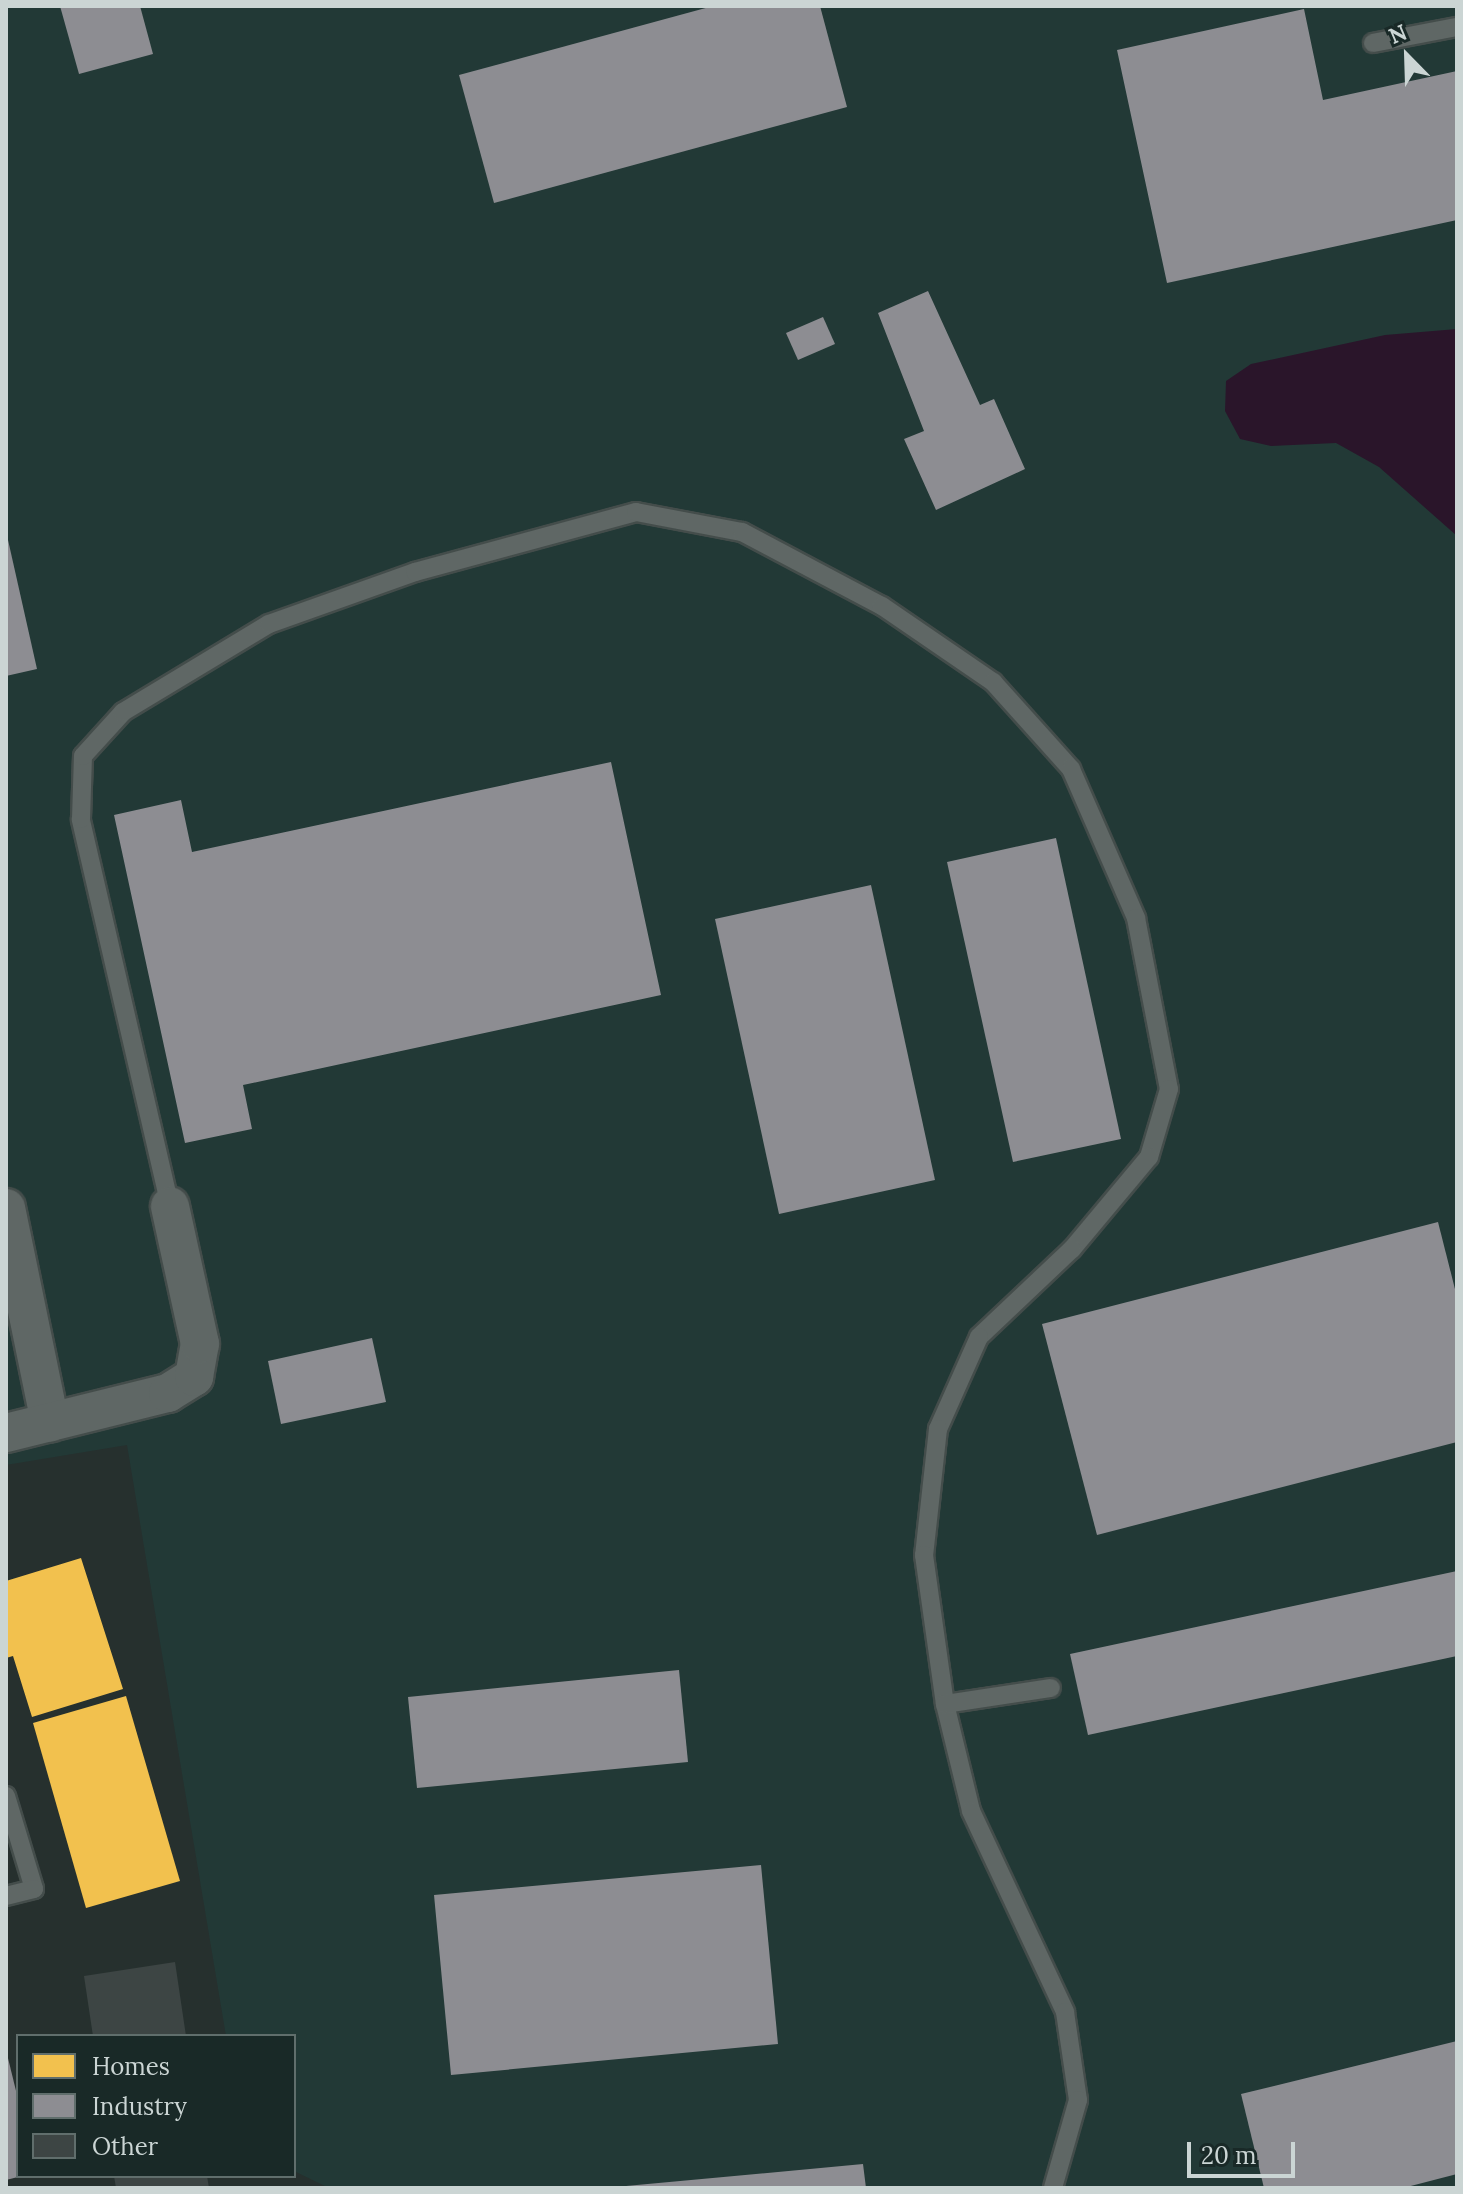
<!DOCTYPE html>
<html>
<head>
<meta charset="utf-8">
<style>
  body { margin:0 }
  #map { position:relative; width:1463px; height:2194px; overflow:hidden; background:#26302e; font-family:Lora,serif }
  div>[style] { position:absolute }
  .built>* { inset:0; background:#223936 }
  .water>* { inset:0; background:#2a152a }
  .homes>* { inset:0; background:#f2c14e }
  .industry>* { inset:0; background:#8d8d92 }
  .building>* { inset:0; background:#3d4544 }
  .roads { filter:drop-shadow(2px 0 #444d4b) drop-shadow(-2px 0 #444d4b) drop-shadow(0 2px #444d4b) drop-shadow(0 -2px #444d4b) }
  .service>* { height:18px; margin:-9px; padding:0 9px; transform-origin:9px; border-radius:9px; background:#5f6765 }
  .minor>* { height:38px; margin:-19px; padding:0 19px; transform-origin:19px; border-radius:19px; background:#5f6765 }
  span { translate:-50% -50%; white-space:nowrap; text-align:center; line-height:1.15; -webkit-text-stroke:8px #192927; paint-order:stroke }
  .frame { position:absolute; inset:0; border:8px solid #cbd5d4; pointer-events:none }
  .legend { position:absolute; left:16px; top:2034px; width:280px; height:144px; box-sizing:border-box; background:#192927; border:2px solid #606e6c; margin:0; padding:10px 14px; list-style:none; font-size:24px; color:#cbd5d4 }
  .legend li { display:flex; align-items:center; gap:16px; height:40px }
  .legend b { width:40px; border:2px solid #606e6c }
  .north { position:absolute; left:1367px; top:16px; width:80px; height:80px; -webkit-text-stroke:6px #192927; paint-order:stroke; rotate:337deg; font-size:22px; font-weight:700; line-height:32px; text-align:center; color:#cbd5d4 }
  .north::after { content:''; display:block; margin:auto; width:28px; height:36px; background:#cbd5d4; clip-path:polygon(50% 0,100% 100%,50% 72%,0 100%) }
  .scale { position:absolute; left:1187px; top:2142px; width:108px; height:36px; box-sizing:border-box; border:4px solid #cbd5d4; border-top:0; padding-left:10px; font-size:24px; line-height:28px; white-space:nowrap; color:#cbd5d4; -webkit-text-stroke:6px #192927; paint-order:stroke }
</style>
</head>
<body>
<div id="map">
  <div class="built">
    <div style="clip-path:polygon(6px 6px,1457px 6px,1457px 2188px,329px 2188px,294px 2171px,294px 2036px,226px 2036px,127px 1445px,6px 1465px)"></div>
  </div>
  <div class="water">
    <div style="clip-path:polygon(1457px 329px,1457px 536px,1379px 467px,1336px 443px,1271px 446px,1240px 439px,1225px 411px,1226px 381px,1251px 364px,1385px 335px)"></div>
  </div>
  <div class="homes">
    <div style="clip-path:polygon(81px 1558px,123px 1689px,32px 1717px,13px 1656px,6px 1658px,6px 1581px)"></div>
    <div style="clip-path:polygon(126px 1696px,180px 1881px,86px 1908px,33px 1723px)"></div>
  </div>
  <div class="industry">
    <div style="clip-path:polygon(60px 6px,140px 6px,153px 54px,79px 74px)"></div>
    <div style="clip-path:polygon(713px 6px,820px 6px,847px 107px,494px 203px,459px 75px)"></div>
    <div style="clip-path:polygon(1304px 9px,1323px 100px,1457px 71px,1457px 220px,1167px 283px,1117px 50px)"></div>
    <div style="clip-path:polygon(928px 291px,980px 405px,994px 399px,1025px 469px,936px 510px,904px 439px,924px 431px,878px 313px)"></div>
    <div style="clip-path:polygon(823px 317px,835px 344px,798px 360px,786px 333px)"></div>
    <div style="clip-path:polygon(6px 531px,37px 669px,6px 676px)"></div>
    <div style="clip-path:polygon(611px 762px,661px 995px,243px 1085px,252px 1129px,185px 1143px,114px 815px,181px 800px,192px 852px)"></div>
    <div style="clip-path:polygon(1056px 838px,1121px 1139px,1013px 1162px,947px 862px)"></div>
    <div style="clip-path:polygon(871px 885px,935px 1180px,779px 1214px,715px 919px)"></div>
    <div style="clip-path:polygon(1438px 1222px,1457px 1297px,1457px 1442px,1097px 1535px,1042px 1324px)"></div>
    <div style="clip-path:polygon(372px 1338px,386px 1402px,281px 1424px,268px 1361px)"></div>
    <div style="clip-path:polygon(1457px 1571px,1457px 1656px,1088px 1735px,1070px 1654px)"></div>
    <div style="clip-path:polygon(679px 1670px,688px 1762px,417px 1788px,408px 1697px)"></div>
    <div style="clip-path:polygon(761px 1865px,778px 2044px,451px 2075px,434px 1895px)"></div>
    <div style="clip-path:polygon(1457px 2041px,1457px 2174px,1403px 2188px,1264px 2188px,1241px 2094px)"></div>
    <div style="clip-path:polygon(6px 2050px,18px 2099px,18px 2177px,6px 2180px)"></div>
    <div style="clip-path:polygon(863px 2164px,866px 2188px,626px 2188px,626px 2186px)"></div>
  </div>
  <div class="building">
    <div style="clip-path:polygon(175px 1962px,186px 2036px,93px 2036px,84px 1976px)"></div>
    <div style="clip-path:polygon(114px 2176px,207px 2176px,209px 2188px,116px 2188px)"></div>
  </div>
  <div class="roads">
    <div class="service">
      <div style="left:1373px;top:43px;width:86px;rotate:-10.8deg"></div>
      <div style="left:170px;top:1206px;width:397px;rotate:-103deg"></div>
      <div style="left:81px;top:819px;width:63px;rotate:-88.2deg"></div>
      <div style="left:83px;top:756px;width:59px;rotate:-47.7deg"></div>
      <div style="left:123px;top:712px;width:170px;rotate:-31.1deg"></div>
      <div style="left:269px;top:624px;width:155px;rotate:-19.6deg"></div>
      <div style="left:415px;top:572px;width:229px;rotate:-15.2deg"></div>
      <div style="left:636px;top:512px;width:108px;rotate:10.7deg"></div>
      <div style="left:742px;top:532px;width:158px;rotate:27.9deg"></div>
      <div style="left:882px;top:606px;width:135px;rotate:34.4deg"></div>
      <div style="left:993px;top:682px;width:117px;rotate:48.1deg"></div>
      <div style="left:1071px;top:769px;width:163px;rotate:66.4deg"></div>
      <div style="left:1136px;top:918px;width:174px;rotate:79.1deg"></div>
      <div style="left:1169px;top:1089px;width:71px;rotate:106.4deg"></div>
      <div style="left:1149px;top:1157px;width:120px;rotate:129.9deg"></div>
      <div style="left:1072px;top:1249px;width:128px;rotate:136.6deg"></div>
      <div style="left:979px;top:1337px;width:101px;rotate:114deg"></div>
      <div style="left:938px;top:1429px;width:127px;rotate:96.3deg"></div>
      <div style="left:924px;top:1555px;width:150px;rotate:82deg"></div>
      <div style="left:945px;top:1704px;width:110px;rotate:76.3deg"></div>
      <div style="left:971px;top:1811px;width:222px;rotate:64.9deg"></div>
      <div style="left:1065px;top:2012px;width:89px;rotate:81.6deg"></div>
      <div style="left:1078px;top:2100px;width:91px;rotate:105.9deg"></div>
      <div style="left:945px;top:1704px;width:107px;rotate:-8.6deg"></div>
      <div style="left:6px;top:1796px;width:97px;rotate:73.2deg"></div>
      <div style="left:34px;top:1889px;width:29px;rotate:166deg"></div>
    </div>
    <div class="minor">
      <div style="left:6px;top:1208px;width:219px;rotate:78.4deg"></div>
      <div style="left:6px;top:1433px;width:167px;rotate:-13.9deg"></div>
      <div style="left:168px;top:1393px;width:31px;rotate:-32deg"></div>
      <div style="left:194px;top:1377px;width:34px;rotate:-80deg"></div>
      <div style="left:200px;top:1344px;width:141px;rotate:-102.3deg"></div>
    </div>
  </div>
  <div class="frame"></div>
  <ul class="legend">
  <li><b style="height:22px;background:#f2c14e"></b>Homes</li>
  <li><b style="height:22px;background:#8d8d92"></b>Industry</li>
  <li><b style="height:22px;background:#3d4544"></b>Other</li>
  </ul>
  <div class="north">N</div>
  <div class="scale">20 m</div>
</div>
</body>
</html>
